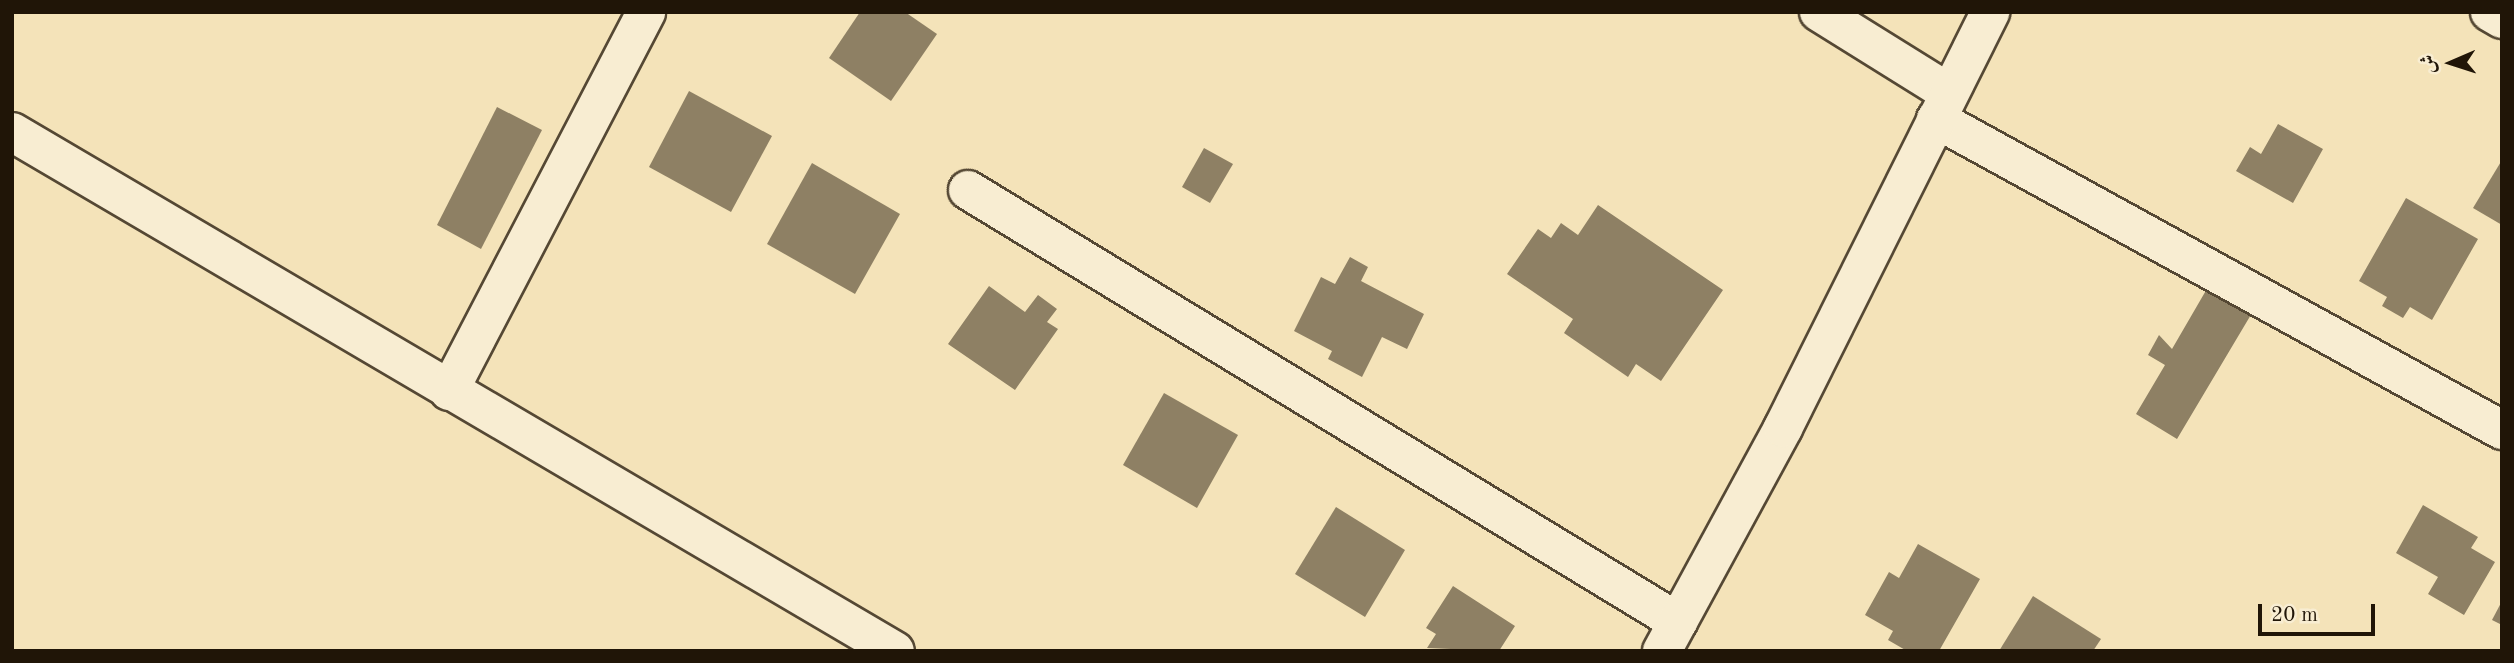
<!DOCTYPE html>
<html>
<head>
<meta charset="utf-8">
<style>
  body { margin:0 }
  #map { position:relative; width:2514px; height:663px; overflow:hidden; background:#f4e3b9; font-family:"Old Standard TT",Amiri,serif }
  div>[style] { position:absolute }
  .building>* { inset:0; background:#8e8064 }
  .roads { filter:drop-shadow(2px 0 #554834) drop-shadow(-2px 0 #554834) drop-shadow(0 2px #554834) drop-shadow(0 -2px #554834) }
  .minor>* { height:38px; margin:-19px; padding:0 19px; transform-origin:19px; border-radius:19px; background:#f8edd2 }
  span { translate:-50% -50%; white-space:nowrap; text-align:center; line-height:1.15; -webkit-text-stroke:7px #f8edd2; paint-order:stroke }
  .frame { position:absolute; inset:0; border:14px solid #201507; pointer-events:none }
  .north { position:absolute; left:2416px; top:28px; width:70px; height:70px; -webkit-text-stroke:5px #f8edd2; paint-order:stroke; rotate:267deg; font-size:19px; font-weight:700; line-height:28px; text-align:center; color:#201507 }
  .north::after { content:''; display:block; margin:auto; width:24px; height:32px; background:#201507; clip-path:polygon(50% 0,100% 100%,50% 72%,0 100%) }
  .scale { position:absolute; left:2258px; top:604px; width:117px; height:32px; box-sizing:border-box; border:4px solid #201507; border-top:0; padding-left:9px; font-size:21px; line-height:24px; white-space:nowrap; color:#201507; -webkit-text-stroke:5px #f8edd2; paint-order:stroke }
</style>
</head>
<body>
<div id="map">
  <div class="building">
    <div style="clip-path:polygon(860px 12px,905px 12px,937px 34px,891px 101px,829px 58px)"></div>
    <div style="clip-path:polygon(689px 91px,772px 136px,731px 212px,649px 167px)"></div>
    <div style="clip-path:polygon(497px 107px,542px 130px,481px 249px,437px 225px)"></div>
    <div style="clip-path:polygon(2278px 124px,2323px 149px,2293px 203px,2236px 171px,2250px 147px,2261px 154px)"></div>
    <div style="clip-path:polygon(1204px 148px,1233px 164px,1210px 203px,1182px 187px)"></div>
    <div style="clip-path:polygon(2502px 160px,2502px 225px,2473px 208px)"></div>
    <div style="clip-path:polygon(812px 163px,900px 214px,855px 294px,767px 244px)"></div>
    <div style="clip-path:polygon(2406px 198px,2478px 239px,2432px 320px,2410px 307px,2403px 318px,2382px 306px,2387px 297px,2359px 281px)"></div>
    <div style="clip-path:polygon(1598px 205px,1723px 290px,1661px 381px,1636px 364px,1628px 377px,1564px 333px,1573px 319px,1507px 274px,1538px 229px,1551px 238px,1561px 223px,1578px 235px)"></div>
    <div style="clip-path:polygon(1350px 257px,1368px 267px,1361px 281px,1424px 314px,1407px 349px,1382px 337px,1362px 377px,1328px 359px,1332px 351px,1294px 331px,1321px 277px,1335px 284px)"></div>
    <div style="clip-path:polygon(989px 286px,1025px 312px,1038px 295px,1057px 309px,1047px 322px,1058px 329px,1015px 390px,948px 344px)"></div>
    <div style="clip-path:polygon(2208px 287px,2252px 313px,2177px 439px,2136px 414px,2165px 365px,2148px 355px,2159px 335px,2172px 349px)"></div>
    <div style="clip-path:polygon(1164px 393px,1238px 435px,1197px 508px,1123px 465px)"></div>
    <div style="clip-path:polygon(2423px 505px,2478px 537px,2471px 548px,2495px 562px,2464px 615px,2428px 594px,2438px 577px,2396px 553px)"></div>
    <div style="clip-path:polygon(1336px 507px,1405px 550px,1365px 617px,1295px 574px)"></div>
    <div style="clip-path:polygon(1918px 544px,1980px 579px,1939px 651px,1907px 651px,1888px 640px,1893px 631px,1865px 615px,1889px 572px,1899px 578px)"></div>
    <div style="clip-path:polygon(1453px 586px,1515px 626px,1499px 651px,1427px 648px,1436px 634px,1426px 628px)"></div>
    <div style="clip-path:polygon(2033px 596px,2101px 639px,2093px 651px,1999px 651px)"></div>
    <div style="clip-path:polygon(2502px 601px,2502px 625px,2492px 620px)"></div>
  </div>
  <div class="roads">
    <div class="minor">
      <div style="left:1819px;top:12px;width:153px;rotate:31.9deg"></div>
      <div style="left:2490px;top:12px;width:14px;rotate:30deg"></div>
      <div style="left:1936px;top:119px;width:646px;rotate:28.79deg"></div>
      <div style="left:12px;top:132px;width:1024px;rotate:30.45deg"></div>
      <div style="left:968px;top:190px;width:831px;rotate:31.32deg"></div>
      <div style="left:449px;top:391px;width:427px;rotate:-62.5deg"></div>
      <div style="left:1662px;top:651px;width:254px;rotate:-61.5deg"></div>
      <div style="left:1783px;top:428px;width:465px;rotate:-63.5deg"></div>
    </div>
  </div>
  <div class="frame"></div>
  <div class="north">ش</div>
  <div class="scale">20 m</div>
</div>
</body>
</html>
